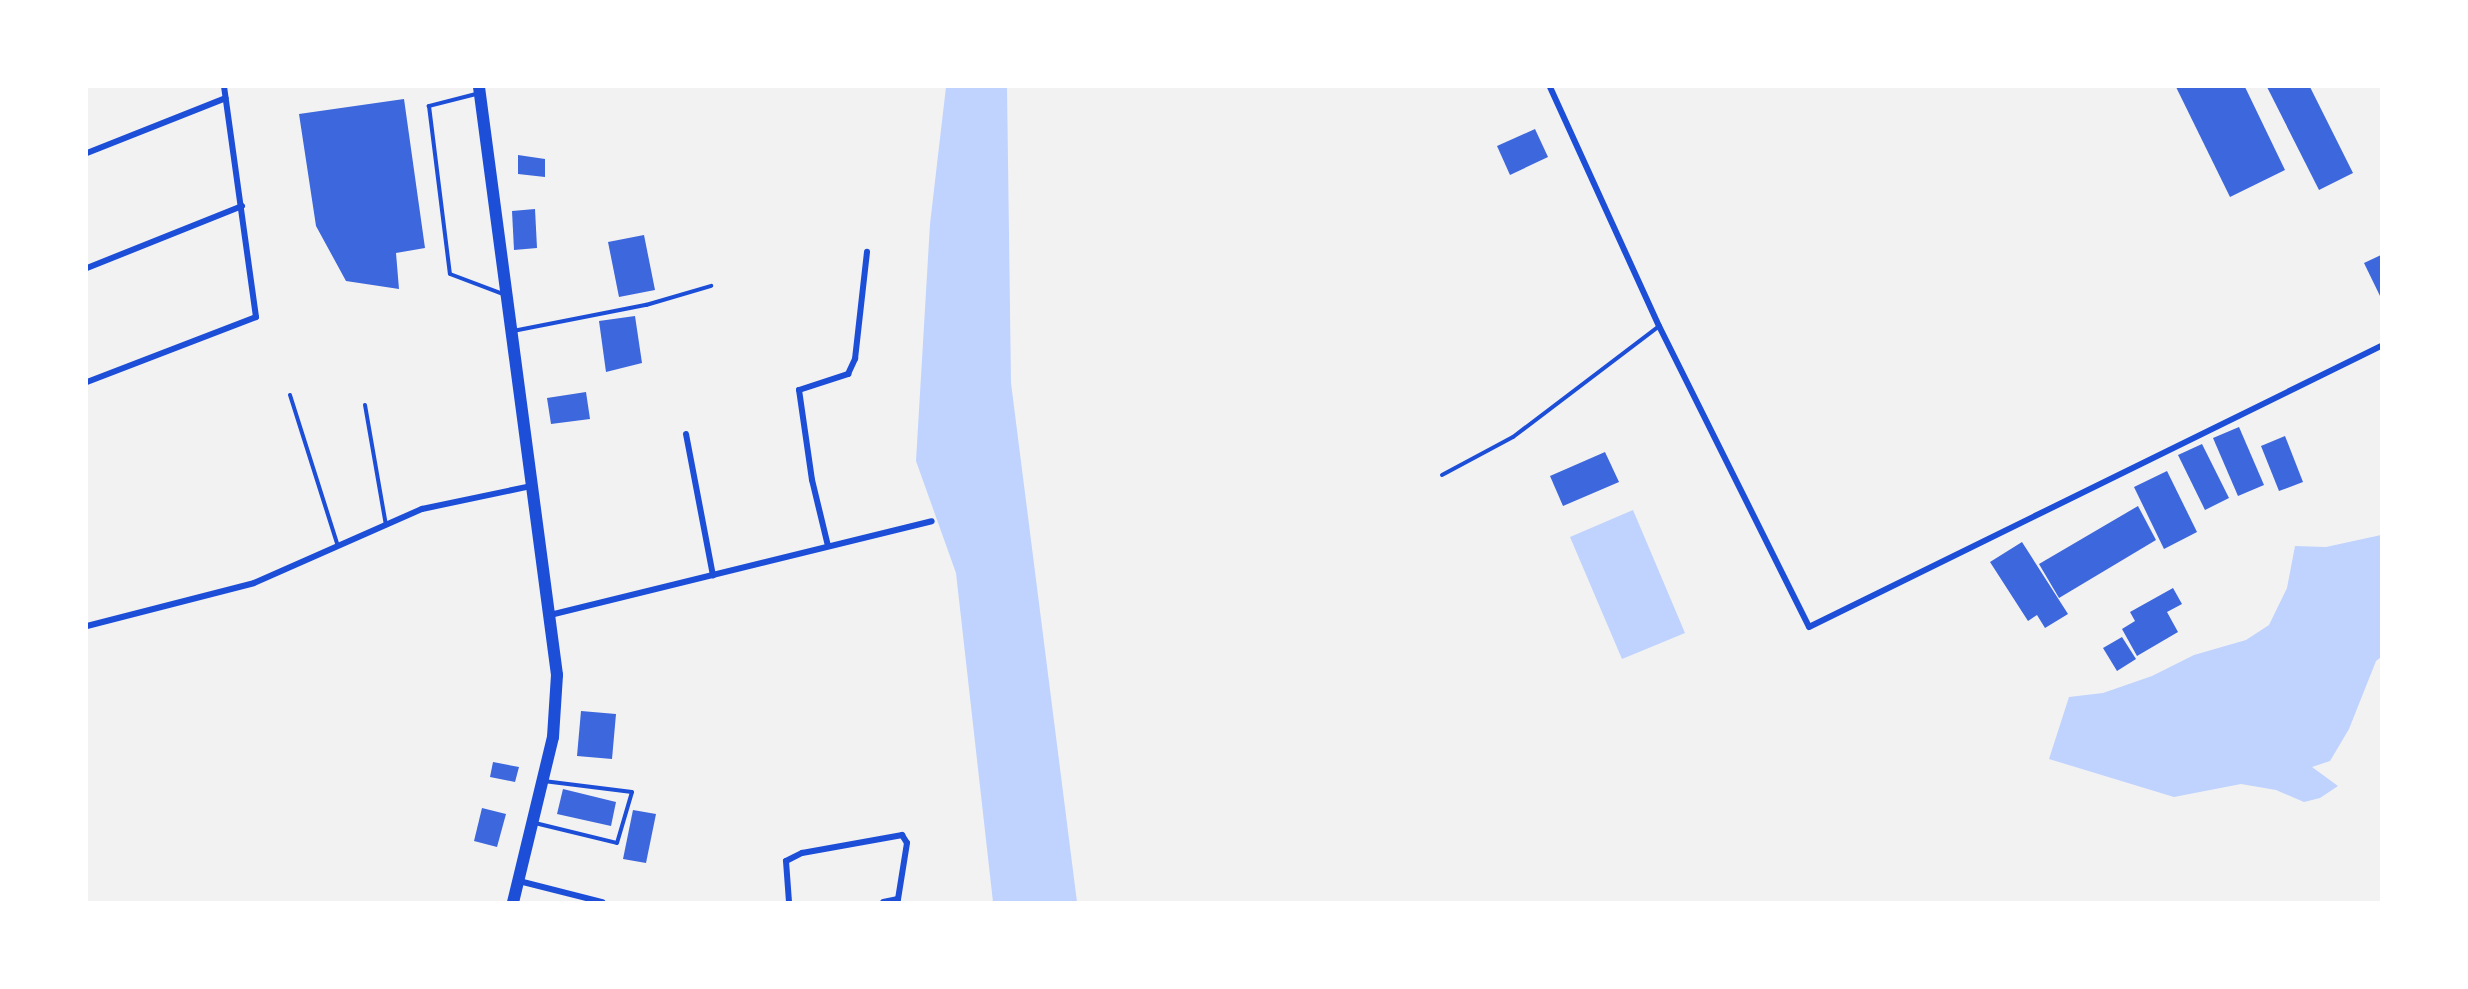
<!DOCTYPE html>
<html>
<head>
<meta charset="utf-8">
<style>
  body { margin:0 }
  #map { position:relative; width:2468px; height:989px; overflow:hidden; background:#f2f2f2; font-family:"Titillium Web",sans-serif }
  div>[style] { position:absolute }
  .water>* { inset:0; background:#bfd3fe }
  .building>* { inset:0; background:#3d67dc }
  .service>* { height:4px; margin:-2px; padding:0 2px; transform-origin:2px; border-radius:2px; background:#1d4ed8 }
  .minor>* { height:6px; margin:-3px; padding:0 3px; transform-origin:3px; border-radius:3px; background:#1d4ed8 }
  .primary>* { height:12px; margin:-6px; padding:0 6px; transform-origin:6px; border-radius:6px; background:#1d4ed8 }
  span { translate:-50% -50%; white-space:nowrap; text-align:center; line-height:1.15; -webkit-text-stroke:4.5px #fff; paint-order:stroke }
  .frame { position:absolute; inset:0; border:88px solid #fff; pointer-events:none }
</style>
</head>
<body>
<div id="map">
  <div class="water">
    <div style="clip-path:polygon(946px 87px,1007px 87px,1011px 383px,1077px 902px,993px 902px,956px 573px,916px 461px,930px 224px)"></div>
    <div style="clip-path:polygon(1633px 510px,1685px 633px,1622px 659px,1570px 537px)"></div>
    <div style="clip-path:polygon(2381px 535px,2381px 657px,2376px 661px,2349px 729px,2330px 761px,2312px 767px,2338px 786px,2320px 798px,2304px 802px,2276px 790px,2241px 784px,2174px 797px,2049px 759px,2069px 697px,2103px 693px,2152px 676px,2194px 655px,2246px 640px,2269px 625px,2287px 588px,2295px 546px,2326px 547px)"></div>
  </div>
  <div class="building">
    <div style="clip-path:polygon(2176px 87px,2245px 87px,2285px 170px,2230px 197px)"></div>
    <div style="clip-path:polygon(2267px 87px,2310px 87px,2353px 173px,2319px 190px)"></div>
    <div style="clip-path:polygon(404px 99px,425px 248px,396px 253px,399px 289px,346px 281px,316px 226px,299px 114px)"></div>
    <div style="clip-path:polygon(1535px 129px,1548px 157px,1510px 175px,1497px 146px)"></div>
    <div style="clip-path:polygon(518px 155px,545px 159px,545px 177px,518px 174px)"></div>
    <div style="clip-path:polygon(535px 209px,537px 248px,514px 250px,512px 211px)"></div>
    <div style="clip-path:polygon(644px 235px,655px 290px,619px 297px,608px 242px)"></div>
    <div style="clip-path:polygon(2381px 255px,2381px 298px,2364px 263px)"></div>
    <div style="clip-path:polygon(635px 316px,642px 363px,606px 372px,599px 321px)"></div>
    <div style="clip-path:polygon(586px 392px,590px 419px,551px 424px,547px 398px)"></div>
    <div style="clip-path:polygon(2239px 427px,2264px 485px,2238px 496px,2213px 438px)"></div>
    <div style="clip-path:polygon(2285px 436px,2303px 482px,2279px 491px,2261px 446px)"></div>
    <div style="clip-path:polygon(2202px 444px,2229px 498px,2205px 510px,2178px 455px)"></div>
    <div style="clip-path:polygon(1605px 452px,1619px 482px,1563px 506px,1550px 476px)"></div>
    <div style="clip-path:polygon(2167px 471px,2197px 532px,2164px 549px,2134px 487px)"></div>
    <div style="clip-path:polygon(2138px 506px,2156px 540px,2059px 598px,2039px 564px)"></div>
    <div style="clip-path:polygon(2022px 542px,2068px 614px,2045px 628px,2037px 615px,2028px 621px,1990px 562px)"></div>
    <div style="clip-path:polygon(2173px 588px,2182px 604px,2167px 612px,2178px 632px,2137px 656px,2122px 629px,2135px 621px,2130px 612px)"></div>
    <div style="clip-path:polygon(2122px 637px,2136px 659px,2117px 671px,2103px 648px)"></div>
    <div style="clip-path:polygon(581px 711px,616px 714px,612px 759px,577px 756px)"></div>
    <div style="clip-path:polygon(493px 762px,519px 767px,515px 782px,490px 777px)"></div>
    <div style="clip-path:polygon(563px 789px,616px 802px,611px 826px,557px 814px)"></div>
    <div style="clip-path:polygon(482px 808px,506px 814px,497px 847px,474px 841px)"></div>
    <div style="clip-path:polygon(633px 810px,656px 814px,646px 863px,623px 859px)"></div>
  </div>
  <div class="service">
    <div style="left:476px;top:94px;width:49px;rotate:165.7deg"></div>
    <div style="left:429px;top:106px;width:169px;rotate:82.9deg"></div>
    <div style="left:450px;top:274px;width:57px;rotate:20.7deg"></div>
    <div style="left:513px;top:331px;width:136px;rotate:-11.1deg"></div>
    <div style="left:646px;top:305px;width:68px;rotate:-16.3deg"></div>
    <div style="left:290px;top:395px;width:158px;rotate:72.4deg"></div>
    <div style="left:365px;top:405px;width:122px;rotate:80.1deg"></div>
    <div style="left:1442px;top:475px;width:81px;rotate:-28.2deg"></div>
    <div style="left:1513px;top:437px;width:183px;rotate:-37.2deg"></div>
    <div style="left:535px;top:823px;width:84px;rotate:13.7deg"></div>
    <div style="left:617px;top:843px;width:53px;rotate:-73.6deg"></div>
    <div style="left:632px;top:792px;width:89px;rotate:-172.9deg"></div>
  </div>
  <div class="minor">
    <div style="left:1550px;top:87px;width:263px;rotate:65.5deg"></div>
    <div style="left:1659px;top:326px;width:336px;rotate:63.5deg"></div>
    <div style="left:1809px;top:627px;width:637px;rotate:-26.16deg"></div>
    <div style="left:87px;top:153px;width:149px;rotate:-21.6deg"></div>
    <div style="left:87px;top:268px;width:167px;rotate:-21.8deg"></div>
    <div style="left:87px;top:382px;width:181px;rotate:-21deg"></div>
    <div style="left:256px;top:317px;width:232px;rotate:-97.9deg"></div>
    <div style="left:686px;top:434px;width:144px;rotate:79.2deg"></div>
    <div style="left:828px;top:546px;width:68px;rotate:-103.6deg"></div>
    <div style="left:812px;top:480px;width:91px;rotate:-98.2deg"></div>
    <div style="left:799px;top:390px;width:52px;rotate:-18.1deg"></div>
    <div style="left:848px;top:374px;width:17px;rotate:-65deg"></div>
    <div style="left:855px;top:359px;width:108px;rotate:-83.6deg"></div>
    <div style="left:550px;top:615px;width:393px;rotate:-13.8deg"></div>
    <div style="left:87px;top:626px;width:172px;rotate:-14.4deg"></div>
    <div style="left:254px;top:583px;width:184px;rotate:-23.8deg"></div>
    <div style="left:422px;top:509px;width:111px;rotate:-11.9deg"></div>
    <div style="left:519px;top:881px;width:86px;rotate:14.2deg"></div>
    <div style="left:789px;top:902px;width:41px;rotate:-94.2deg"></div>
    <div style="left:786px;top:861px;width:18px;rotate:-27deg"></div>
    <div style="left:802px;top:853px;width:102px;rotate:-10.2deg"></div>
    <div style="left:902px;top:835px;width:9px;rotate:58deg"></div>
    <div style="left:907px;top:843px;width:57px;rotate:99.1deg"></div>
    <div style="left:898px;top:899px;width:15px;rotate:169deg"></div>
  </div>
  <div class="primary">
    <div style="left:479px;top:87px;width:593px;rotate:82.44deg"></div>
    <div style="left:557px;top:675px;width:62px;rotate:93.7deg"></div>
    <div style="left:553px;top:737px;width:170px;rotate:103.6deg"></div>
  </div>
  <div class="frame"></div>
</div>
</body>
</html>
